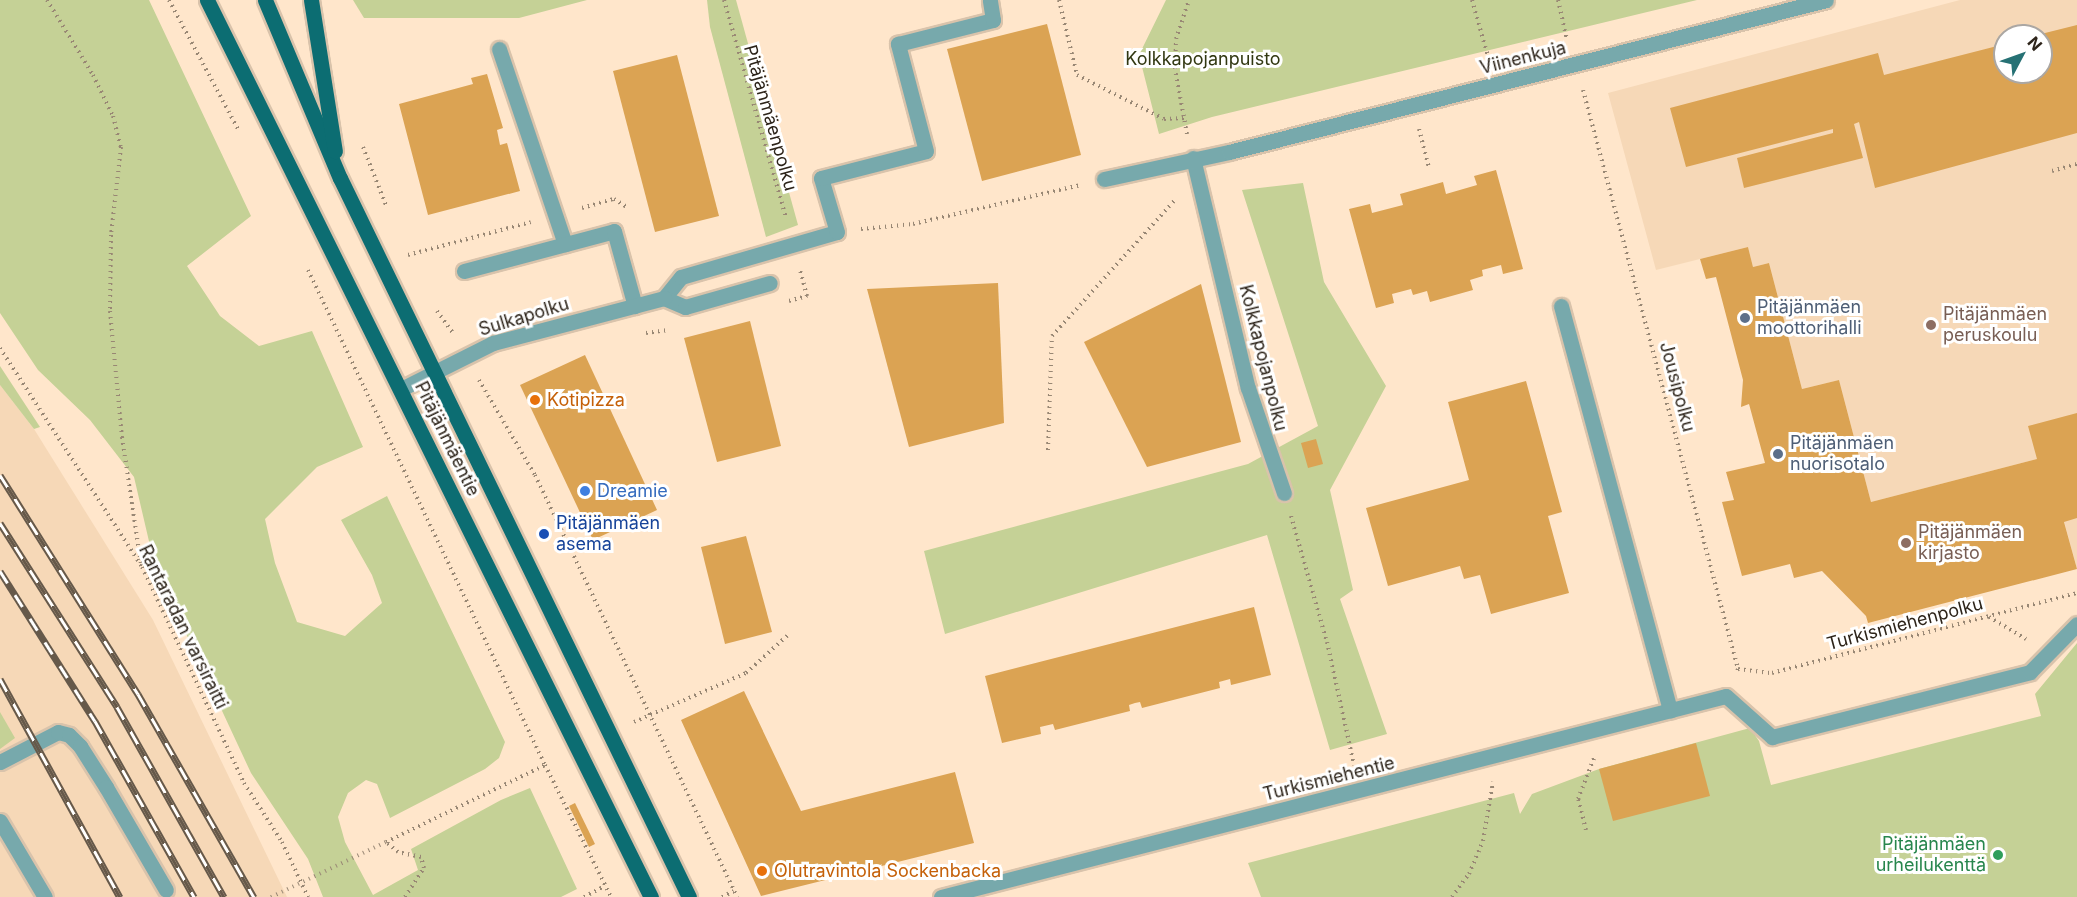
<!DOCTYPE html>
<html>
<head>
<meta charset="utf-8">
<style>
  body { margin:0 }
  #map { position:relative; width:2077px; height:897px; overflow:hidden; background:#ffe6cb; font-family:Inter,sans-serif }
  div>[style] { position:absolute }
  .built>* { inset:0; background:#f6d8b7 }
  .green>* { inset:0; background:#c5d196 }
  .building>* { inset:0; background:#dba353 }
  .path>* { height:4px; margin-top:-2px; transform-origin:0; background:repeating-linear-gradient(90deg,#988774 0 1.5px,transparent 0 6px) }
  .roads { filter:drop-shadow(2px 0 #d9c3ab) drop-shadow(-2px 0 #d9c3ab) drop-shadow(0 2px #d9c3ab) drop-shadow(0 -2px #d9c3ab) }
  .minor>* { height:15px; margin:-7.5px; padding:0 7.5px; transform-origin:7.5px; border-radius:7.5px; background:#77a9ac }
  .major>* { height:15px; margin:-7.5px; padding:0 7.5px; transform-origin:7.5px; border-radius:7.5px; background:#0c6d72 }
  .rail>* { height:7px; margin-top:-3.5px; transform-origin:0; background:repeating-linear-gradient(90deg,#fff 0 14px,#66594a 0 28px); box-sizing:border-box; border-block:2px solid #66594a }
  .path-bridge>* { height:4px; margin-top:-2px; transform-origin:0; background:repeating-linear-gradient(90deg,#988774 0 1.5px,transparent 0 6px) }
  .dots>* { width:16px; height:16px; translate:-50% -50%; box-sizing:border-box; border:3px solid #fff; border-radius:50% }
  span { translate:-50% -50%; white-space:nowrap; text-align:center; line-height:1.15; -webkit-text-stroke:6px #fff; paint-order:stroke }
  .street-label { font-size:18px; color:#2d241a }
  .park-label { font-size:18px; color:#313711 }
  .service-label { font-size:18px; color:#4e5e75 }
  .left { translate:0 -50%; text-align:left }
  .education-label { font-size:18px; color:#785e54 }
  .food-label { font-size:18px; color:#c56008 }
  .shop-label { font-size:18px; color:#366cbe }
  .transit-label { font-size:18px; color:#164399 }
  .leisure-label { font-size:18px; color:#27864d }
  .right { translate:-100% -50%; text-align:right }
  .north { position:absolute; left:1993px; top:24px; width:60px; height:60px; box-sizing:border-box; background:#fff; border:2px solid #aba7a3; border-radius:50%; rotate:49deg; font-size:16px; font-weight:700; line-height:24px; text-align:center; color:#2d241a }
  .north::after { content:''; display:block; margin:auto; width:21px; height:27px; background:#267174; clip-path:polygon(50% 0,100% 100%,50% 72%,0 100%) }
</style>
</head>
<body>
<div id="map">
  <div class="built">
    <div style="clip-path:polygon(evenodd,1960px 0,2077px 0,2077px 569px,2052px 477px,2041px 478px,2037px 459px,1871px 502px,1839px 380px,1802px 389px,1769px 263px,1753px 267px,1748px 247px,1656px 270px,1608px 93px,1960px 0,2005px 36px,2041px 36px,2041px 72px,2005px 72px,2005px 36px)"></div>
    <div style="clip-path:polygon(0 385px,34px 429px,153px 620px,287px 897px,0 897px)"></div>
  </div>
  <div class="green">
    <div style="clip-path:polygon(0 0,149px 0,251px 216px,187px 266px,220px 316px,259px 346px,312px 331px,363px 447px,317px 467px,265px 519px,275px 563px,297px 622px,345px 636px,382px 603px,372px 575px,341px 520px,387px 496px,505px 742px,499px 758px,485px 769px,390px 818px,377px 784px,366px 780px,348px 793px,338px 817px,345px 842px,373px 895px,418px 870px,411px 849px,501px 800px,530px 788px,577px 889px,561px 897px,323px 897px,308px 859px,251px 773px,155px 567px,134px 477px,90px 420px,38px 370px,0 313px)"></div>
    <div style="clip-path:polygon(353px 0,587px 0,519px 18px,364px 18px)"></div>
    <div style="clip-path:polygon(707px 0,736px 0,798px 225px,766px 237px,710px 27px)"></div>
    <div style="clip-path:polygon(1166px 0,1697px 0,1212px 117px,1159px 134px,1139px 55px)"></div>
    <div style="clip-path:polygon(1303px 183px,1324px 282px,1386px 386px,1330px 490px,1353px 590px,1340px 599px,1387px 734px,1330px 750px,1267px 535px,945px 634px,924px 551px,1248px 464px,1318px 426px,1242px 190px)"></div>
    <div style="clip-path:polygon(0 366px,40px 427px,34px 429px,0 385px)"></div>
    <div style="clip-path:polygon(2077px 643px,2077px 897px,1261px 897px,1248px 863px,1514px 793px,1520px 814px,1532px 794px,1599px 769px,1750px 728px,1759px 741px,1771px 785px,2041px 716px,2035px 694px)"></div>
    <div style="clip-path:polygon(0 712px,15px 738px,0 749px)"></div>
  </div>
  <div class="building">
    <div style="clip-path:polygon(1047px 24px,1081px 155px,982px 181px,947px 49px)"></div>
    <div style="clip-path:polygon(2077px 25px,2077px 133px,1875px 188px,1859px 122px,1854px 124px,1863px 158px,1744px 188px,1737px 158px,1833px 133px,1833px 129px,1686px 167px,1670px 108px,1878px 53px,1884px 75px,2005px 44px,2005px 72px,2041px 72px,2041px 34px)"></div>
    <div style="clip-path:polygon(677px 55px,719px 216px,655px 232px,613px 71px)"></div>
    <div style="clip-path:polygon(487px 74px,503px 128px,497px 130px,500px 145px,507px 143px,520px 191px,428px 215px,399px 104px,473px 84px,471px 78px)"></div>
    <div style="clip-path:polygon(1496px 170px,1523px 269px,1503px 274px,1501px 265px,1482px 270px,1483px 276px,1470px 280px,1473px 290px,1430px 302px,1427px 291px,1413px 295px,1411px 289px,1392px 294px,1394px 303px,1376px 308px,1349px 209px,1370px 204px,1372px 213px,1403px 205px,1400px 194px,1443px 182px,1446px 194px,1477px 185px,1474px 176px)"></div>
    <div style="clip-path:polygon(1748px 247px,1753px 267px,1769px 263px,1802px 389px,1839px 380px,1871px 502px,2037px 459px,2028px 426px,2077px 413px,2077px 518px,2064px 522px,2077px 569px,1868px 623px,1866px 616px,1822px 571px,1794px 578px,1790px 564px,1742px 576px,1722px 502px,1734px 500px,1726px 472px,1765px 463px,1749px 404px,1741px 407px,1743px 380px,1716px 277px,1706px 279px,1700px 259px)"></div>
    <div style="clip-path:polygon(998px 283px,1004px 423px,909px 447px,867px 289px)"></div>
    <div style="clip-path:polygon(1201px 284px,1241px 442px,1147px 467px,1084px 342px)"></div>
    <div style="clip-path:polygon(750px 321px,781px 446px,717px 462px,684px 338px)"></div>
    <div style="clip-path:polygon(585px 355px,657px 510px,593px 540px,520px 385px)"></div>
    <div style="clip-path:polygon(1526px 381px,1562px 512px,1548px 516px,1569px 593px,1491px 614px,1480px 575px,1464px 579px,1460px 566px,1388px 586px,1366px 508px,1469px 480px,1448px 402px)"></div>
    <div style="clip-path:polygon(1316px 439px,1323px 464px,1308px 468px,1301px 443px)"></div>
    <div style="clip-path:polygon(746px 536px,772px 632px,725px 644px,701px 547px)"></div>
    <div style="clip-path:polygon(1254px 607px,1271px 675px,1231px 685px,1230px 679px,1219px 682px,1220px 688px,1142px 708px,1140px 702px,1135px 703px,1129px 705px,1130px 711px,1055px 730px,1053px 724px,1040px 727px,1041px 734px,1002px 743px,985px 676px)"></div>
    <div style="clip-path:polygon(744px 691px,801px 811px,955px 772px,974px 843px,761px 896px,681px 720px)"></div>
    <div style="clip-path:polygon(1696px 743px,1710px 796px,1613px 821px,1599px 769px)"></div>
    <div style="clip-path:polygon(575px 803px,595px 844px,589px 847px,569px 806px)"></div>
  </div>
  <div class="path">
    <div style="left:47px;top:0;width:88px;rotate:58.5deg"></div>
    <div style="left:93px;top:75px;width:46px;rotate:64deg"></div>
    <div style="left:113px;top:116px;width:32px;rotate:76deg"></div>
    <div style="left:121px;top:147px;width:89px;rotate:96.5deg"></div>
    <div style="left:111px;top:235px;width:76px;rotate:90.8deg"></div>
    <div style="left:110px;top:311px;width:127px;rotate:84.6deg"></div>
    <div style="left:122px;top:437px;width:128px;rotate:81.5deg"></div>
    <div style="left:169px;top:0;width:146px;rotate:61.9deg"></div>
    <div style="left:724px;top:0;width:227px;rotate:74.1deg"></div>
    <div style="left:1059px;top:0;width:77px;rotate:76.5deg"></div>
    <div style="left:1077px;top:75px;width:97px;rotate:26.8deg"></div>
    <div style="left:1164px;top:119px;width:20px;rotate:-3deg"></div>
    <div style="left:1472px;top:0;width:62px;rotate:74.2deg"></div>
    <div style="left:1558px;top:0;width:41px;rotate:77.3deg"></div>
    <div style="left:1583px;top:90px;width:599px;rotate:75.01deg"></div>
    <div style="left:1738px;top:669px;width:5px;rotate:112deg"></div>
    <div style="left:1419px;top:129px;width:40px;rotate:75.6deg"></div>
    <div style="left:1187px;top:134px;width:66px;rotate:-100.5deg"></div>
    <div style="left:1175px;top:69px;width:30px;rotate:-88deg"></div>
    <div style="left:1176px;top:39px;width:41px;rotate:-71.6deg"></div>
    <div style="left:363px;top:147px;width:62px;rotate:68.4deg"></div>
    <div style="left:2052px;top:171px;width:26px;rotate:-16deg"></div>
    <div style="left:582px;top:208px;width:33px;rotate:-16deg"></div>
    <div style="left:614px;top:199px;width:15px;rotate:32deg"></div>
    <div style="left:861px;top:229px;width:52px;rotate:-5.5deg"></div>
    <div style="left:913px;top:224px;width:171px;rotate:-13.1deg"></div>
    <div style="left:408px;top:255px;width:127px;rotate:-15deg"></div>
    <div style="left:308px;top:270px;width:549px;rotate:64.42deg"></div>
    <div style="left:789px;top:301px;width:19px;rotate:-16deg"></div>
    <div style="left:807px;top:296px;width:28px;rotate:-105deg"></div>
    <div style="left:437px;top:311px;width:29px;rotate:54deg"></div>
    <div style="left:646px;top:333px;width:22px;rotate:-8deg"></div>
    <div style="left:0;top:348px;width:261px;rotate:57deg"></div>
    <div style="left:142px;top:567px;width:239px;rotate:64.7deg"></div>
    <div style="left:244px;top:783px;width:70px;rotate:57.2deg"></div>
    <div style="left:282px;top:842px;width:61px;rotate:64.7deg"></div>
    <div style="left:479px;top:380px;width:110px;rotate:59.5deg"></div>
    <div style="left:535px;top:475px;width:468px;rotate:64.4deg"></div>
    <div style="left:1048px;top:450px;width:114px;rotate:-88deg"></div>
    <div style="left:1052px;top:336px;width:185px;rotate:-47.9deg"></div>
    <div style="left:1291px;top:516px;width:131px;rotate:74.1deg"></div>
    <div style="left:1327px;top:642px;width:126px;rotate:77.6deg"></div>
    <div style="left:1989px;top:617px;width:43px;rotate:30.7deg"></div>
    <div style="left:1738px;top:669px;width:34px;rotate:7deg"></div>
    <div style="left:1772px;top:673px;width:315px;rotate:-14.7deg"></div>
    <div style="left:634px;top:722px;width:122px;rotate:-23.6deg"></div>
    <div style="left:746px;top:673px;width:57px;rotate:-42.1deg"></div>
    <div style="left:1586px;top:830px;width:32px;rotate:-104deg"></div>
    <div style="left:1578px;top:799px;width:44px;rotate:-68.7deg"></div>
    <div style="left:405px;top:897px;width:35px;rotate:-57deg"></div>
    <div style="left:424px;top:868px;width:11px;rotate:-105deg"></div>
    <div style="left:421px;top:857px;width:24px;rotate:-168deg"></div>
    <div style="left:398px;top:852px;width:16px;rotate:-140deg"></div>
    <div style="left:386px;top:842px;width:177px;rotate:-25.8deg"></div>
    <div style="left:545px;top:765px;width:148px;rotate:63.4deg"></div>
    <div style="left:584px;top:897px;width:24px;rotate:-28deg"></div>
    <div style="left:722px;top:897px;width:13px;rotate:-27deg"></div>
    <div style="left:1452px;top:897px;width:29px;rotate:-54deg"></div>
    <div style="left:1469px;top:874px;width:36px;rotate:-67deg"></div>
    <div style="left:1483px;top:841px;width:60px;rotate:-80.4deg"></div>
  </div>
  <div class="roads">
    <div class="minor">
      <div style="left:499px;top:49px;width:206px;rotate:71.3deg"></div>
      <div style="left:1193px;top:158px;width:236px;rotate:76.6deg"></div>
      <div style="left:1248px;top:388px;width:111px;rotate:71.1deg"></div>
      <div style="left:1104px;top:179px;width:128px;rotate:-12.2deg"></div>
      <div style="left:1229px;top:152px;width:616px;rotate:-14.28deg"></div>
      <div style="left:464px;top:271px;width:155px;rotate:-14.9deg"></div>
      <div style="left:614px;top:231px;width:78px;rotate:74.4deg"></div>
      <div style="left:664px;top:298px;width:27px;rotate:-51deg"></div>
      <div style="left:681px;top:277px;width:162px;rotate:-16.1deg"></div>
      <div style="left:837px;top:232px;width:56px;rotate:-106.5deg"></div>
      <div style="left:821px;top:178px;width:108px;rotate:-14.4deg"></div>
      <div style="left:926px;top:151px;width:111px;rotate:-104.7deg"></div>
      <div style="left:898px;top:44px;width:98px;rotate:-14.2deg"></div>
      <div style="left:993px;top:20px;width:20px;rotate:-99deg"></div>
      <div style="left:664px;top:298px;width:23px;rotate:23deg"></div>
      <div style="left:685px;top:307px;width:88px;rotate:-15.8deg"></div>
      <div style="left:1561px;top:306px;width:419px;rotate:74.9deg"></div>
      <div style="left:401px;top:389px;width:103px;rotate:-26.6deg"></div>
      <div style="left:493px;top:343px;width:177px;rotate:-14.7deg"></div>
      <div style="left:0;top:762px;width:65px;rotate:-27.3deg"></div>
      <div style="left:58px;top:732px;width:11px;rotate:15deg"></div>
      <div style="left:69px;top:735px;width:16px;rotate:45deg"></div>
      <div style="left:80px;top:746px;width:49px;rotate:57.6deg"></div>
      <div style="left:106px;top:787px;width:119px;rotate:59.8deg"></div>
      <div style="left:0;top:821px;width:88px;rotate:59.4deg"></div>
      <div style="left:941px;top:897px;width:810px;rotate:-14.36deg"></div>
      <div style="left:1726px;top:696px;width:62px;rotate:41.7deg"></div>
      <div style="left:1772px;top:737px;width:266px;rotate:-14.1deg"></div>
      <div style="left:2030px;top:672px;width:67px;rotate:-45.6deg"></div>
    </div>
    <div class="major">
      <div style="left:207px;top:0;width:1001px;rotate:63.67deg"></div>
      <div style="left:265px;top:0;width:193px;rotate:67.2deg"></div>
      <div style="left:340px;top:178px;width:799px;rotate:64.11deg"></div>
      <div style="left:311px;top:0;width:153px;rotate:81deg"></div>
    </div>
  </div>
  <div class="rail">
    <div style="left:0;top:475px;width:259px;rotate:57.8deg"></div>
    <div style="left:138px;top:694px;width:234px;rotate:60.3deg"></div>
    <div style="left:0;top:523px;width:218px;rotate:57.5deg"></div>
    <div style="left:117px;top:707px;width:218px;rotate:60.6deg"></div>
    <div style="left:0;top:571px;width:178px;rotate:57.7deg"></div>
    <div style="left:95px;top:721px;width:202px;rotate:60.6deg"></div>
    <div style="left:0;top:679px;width:249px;rotate:61.2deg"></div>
  </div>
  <div class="path-bridge">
    <div style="left:271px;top:897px;width:127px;rotate:-25.6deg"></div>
  </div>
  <div class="dots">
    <div style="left:1745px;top:318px;background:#5c6f8a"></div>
    <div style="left:1931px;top:325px;background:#8d6e63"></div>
    <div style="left:535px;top:400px;background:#e8710a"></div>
    <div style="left:1778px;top:454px;background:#5c6f8a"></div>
    <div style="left:585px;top:491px;background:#3f7fe0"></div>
    <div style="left:544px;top:534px;background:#1a4fb4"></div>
    <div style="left:1906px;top:543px;background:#8d6e63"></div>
    <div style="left:1998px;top:855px;background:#2e9e5b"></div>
    <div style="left:762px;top:871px;background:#e8710a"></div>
  </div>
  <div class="street-label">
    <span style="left:1523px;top:58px;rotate:-14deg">Viinenkuja</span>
    <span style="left:770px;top:118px;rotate:74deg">Pitäjänmäenpolku</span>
    <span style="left:524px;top:317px;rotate:-17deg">Sulkapolku</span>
    <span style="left:1263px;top:358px;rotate:76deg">Kolkkapojanpolku</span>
    <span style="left:1677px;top:387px;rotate:75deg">Jousipolku</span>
    <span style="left:447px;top:439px;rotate:64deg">Pitäjänmäentie</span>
    <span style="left:1905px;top:624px;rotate:-15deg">Turkismiehenpolku</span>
    <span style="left:183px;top:627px;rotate:64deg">Rantaradan varsiraitti</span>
    <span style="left:1329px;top:779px;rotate:-14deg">Turkismiehentie</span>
  </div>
  <div class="park-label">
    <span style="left:1203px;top:59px">Kolkkapojanpuisto</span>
  </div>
  <div class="service-label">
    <span class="left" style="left:1757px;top:318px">Pitäjänmäen<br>moottorihalli</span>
    <span class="left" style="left:1790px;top:454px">Pitäjänmäen<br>nuorisotalo</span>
  </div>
  <div class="education-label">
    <span class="left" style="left:1943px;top:325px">Pitäjänmäen<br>peruskoulu</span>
    <span class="left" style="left:1918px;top:543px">Pitäjänmäen<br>kirjasto</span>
  </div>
  <div class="food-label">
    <span class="left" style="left:547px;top:400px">Kotipizza</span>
    <span class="left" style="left:774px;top:871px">Olutravintola Sockenbacka</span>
  </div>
  <div class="shop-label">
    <span class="left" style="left:597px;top:491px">Dreamie</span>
  </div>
  <div class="transit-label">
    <span class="left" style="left:556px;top:534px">Pitäjänmäen<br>asema</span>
  </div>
  <div class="leisure-label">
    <span class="right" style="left:1986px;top:855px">Pitäjänmäen<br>urheilukenttä</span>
  </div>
  <div class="north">N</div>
</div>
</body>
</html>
